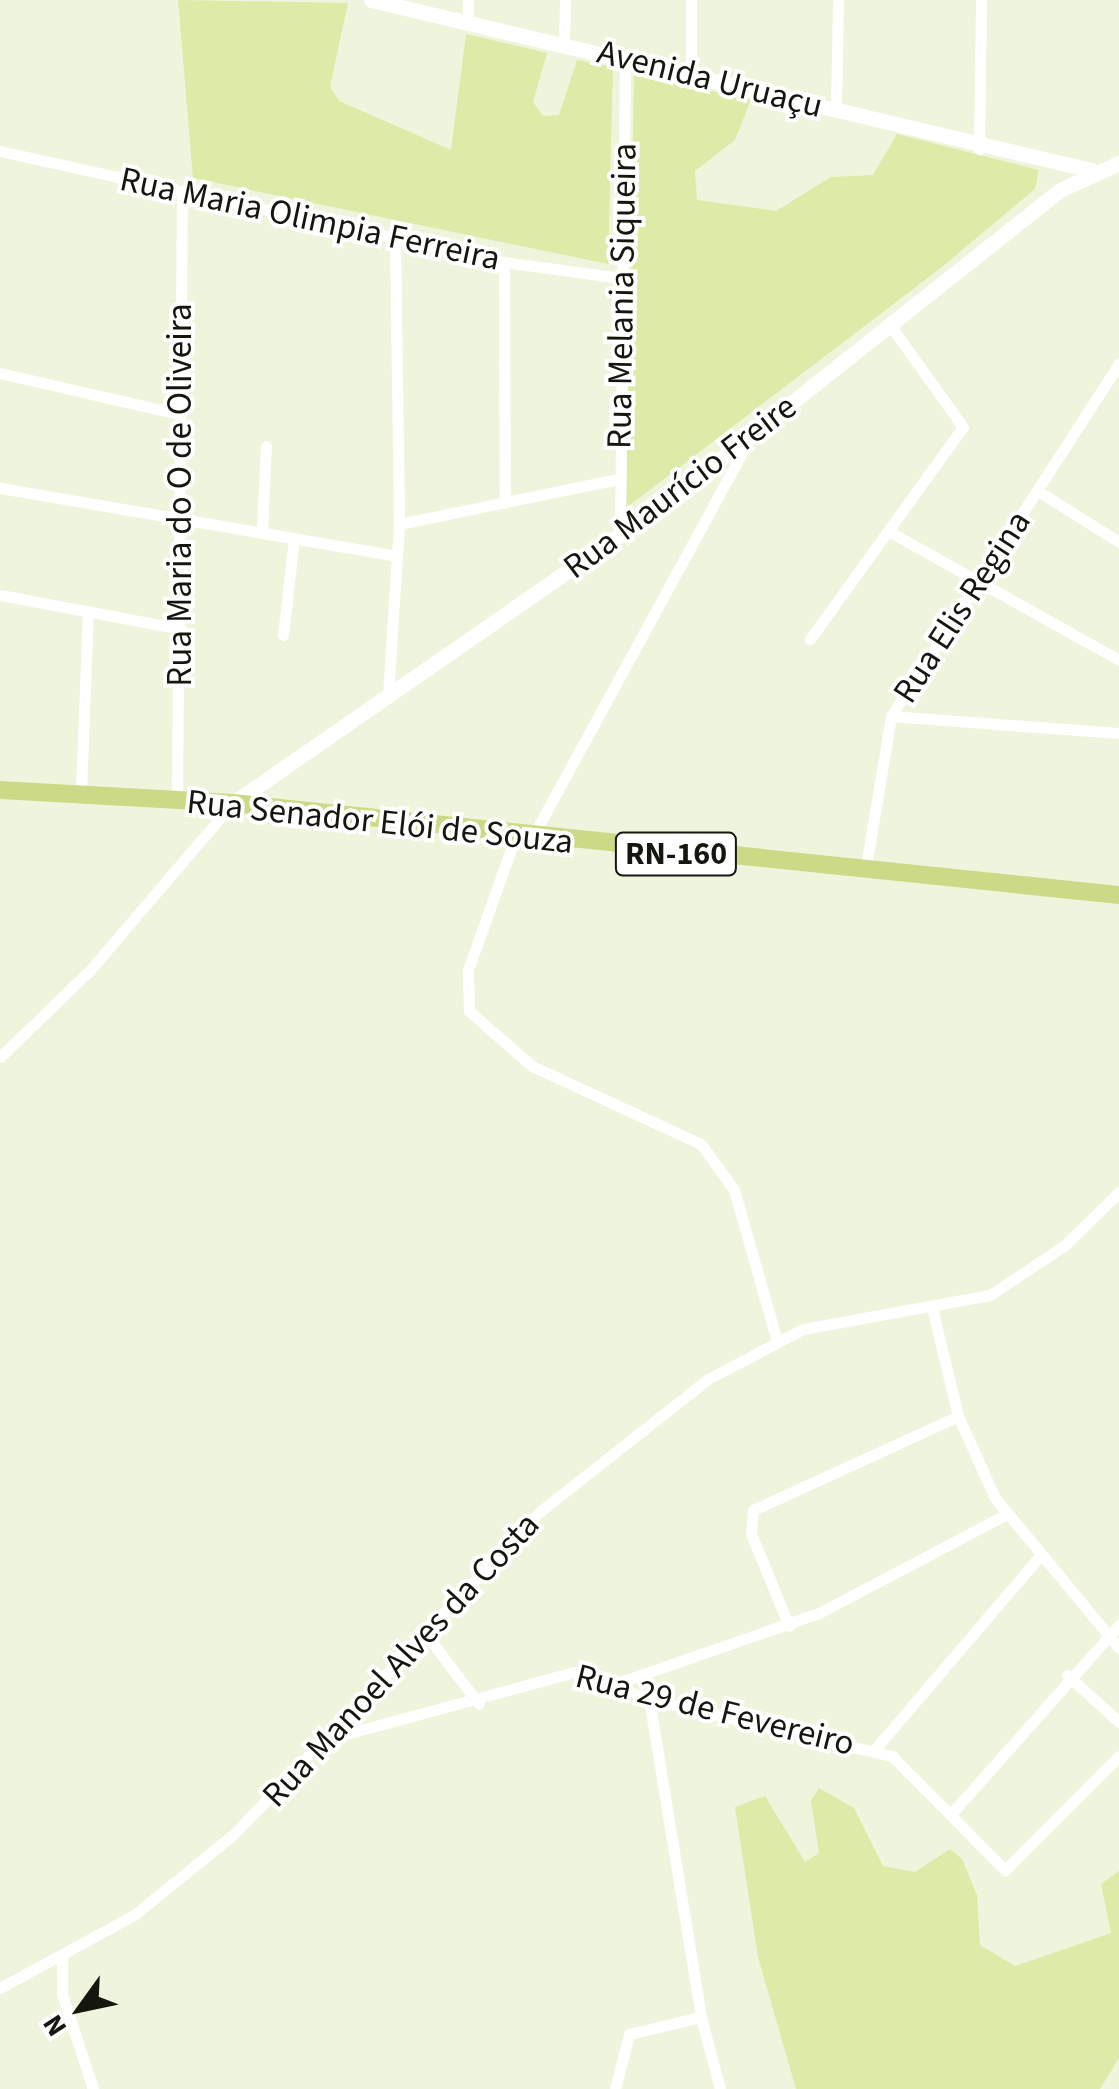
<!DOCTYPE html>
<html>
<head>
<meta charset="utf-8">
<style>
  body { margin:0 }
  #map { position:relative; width:1119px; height:2089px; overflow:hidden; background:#eff5dc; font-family:"Source Sans 3",sans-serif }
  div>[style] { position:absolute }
  .green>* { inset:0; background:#dceba7 }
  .street>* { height:11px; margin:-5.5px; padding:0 5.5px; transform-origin:5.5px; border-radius:5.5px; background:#fff }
  .secondary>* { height:15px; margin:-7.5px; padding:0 7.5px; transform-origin:7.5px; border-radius:7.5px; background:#fff }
  .primary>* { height:18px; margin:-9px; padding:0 9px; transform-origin:9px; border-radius:9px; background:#ccda88 }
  span { translate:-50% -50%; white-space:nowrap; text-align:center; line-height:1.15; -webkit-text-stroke:8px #fff; paint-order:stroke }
  .shield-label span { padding:2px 8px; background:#fff; border:2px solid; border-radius:8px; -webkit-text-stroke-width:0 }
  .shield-label { font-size:32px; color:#15170f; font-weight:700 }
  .street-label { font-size:35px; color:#15170f }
  .north { position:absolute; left:30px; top:1959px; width:100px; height:100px; -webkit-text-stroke:8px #fff; paint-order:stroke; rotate:237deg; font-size:28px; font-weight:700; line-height:40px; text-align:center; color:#15170f }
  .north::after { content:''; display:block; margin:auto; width:35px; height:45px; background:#15170f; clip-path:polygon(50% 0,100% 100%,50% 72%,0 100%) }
</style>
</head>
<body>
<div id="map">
  <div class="green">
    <div style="clip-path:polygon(178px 0,348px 3px,330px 86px,339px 101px,451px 150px,466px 34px,547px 53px,533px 102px,543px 116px,559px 115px,577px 60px,613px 67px,608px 264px,193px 178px)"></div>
    <div style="clip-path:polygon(634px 75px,751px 99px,735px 140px,695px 171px,697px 200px,776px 211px,831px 177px,873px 175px,897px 134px,1039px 170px,1035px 189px,942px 267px,626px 508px)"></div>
    <div style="clip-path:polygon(819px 1788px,854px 1808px,883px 1866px,915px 1872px,950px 1849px,962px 1859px,977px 1895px,980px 1945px,1015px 1966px,1111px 1933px,1101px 1884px,1119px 1871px,1119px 2058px,1100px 2089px,796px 2089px,758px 1957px,735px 1807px,765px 1796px,805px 1862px,819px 1853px,811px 1801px)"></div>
  </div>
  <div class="street">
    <div style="left:468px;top:23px;width:23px;rotate:-90deg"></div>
    <div style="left:564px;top:45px;width:45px;rotate:-88.7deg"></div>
    <div style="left:691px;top:70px;width:70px;rotate:-90deg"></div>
    <div style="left:836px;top:109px;width:109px;rotate:-88.9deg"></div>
    <div style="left:979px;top:149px;width:149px;rotate:-89.2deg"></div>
    <div style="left:0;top:151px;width:516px;rotate:12.42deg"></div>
    <div style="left:504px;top:262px;width:118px;rotate:7.8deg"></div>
    <div style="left:504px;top:262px;width:241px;rotate:89.8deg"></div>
    <div style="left:0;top:373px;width:184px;rotate:12.9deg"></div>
    <div style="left:0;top:488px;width:402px;rotate:9.7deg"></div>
    <div style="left:1038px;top:491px;width:96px;rotate:32.2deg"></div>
    <div style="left:399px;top:524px;width:225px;rotate:-11.6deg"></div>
    <div style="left:262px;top:530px;width:84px;rotate:-87.3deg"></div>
    <div style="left:890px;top:532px;width:262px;rotate:29.2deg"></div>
    <div style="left:620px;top:537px;width:481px;rotate:-89.4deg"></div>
    <div style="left:0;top:595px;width:184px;rotate:10.6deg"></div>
    <div style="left:283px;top:635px;width:97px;rotate:-83.5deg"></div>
    <div style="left:810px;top:639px;width:261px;rotate:-54.2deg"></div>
    <div style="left:963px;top:427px;width:125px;rotate:-125.6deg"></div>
    <div style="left:388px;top:695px;width:171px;rotate:-86.3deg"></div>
    <div style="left:399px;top:524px;width:286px;rotate:-90.8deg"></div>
    <div style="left:891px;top:716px;width:229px;rotate:4.3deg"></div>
    <div style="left:81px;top:791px;width:180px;rotate:-87.8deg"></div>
    <div style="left:177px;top:800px;width:609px;rotate:-89.53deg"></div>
    <div style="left:516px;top:835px;width:143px;rotate:109.6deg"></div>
    <div style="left:468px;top:970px;width:41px;rotate:88.6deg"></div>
    <div style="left:469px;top:1011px;width:84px;rotate:41.1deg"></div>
    <div style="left:532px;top:1066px;width:186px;rotate:24.8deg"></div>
    <div style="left:701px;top:1144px;width:57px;rotate:54.3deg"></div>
    <div style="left:734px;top:1190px;width:153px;rotate:74.1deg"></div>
    <div style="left:533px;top:836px;width:450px;rotate:-61.4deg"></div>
    <div style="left:865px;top:872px;width:158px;rotate:-80.5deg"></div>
    <div style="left:891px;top:716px;width:419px;rotate:-57.1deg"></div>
    <div style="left:0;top:1057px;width:127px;rotate:-44deg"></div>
    <div style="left:91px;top:969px;width:218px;rotate:-49.5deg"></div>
    <div style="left:933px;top:1312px;width:107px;rotate:76.5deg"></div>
    <div style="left:958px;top:1416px;width:90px;rotate:65.7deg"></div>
    <div style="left:995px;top:1498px;width:195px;rotate:50.4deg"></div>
    <div style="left:789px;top:1626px;width:100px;rotate:-112.4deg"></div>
    <div style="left:751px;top:1534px;width:24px;rotate:-85deg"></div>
    <div style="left:753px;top:1510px;width:226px;rotate:-24.6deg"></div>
    <div style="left:422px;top:1629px;width:94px;rotate:52.8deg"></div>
    <div style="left:1067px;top:1675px;width:70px;rotate:42.1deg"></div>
    <div style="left:612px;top:1685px;width:219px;rotate:-19.2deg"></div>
    <div style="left:819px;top:1613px;width:210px;rotate:-27.8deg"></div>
    <div style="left:649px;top:1699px;width:322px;rotate:80.7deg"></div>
    <div style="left:324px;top:1740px;width:259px;rotate:-15.2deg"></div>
    <div style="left:574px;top:1672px;width:80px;rotate:19.8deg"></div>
    <div style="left:649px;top:1699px;width:250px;rotate:13.2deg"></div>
    <div style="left:892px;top:1756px;width:161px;rotate:45.3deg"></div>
    <div style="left:1005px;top:1870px;width:161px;rotate:-45deg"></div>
    <div style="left:875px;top:1749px;width:253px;rotate:-49.5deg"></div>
    <div style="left:951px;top:1814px;width:253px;rotate:-48.4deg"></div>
    <div style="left:62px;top:1959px;width:35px;rotate:90deg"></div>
    <div style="left:62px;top:1994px;width:100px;rotate:71.9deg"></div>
    <div style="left:0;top:1988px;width:153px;rotate:-28.6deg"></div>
    <div style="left:134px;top:1915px;width:129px;rotate:-39deg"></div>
    <div style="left:234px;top:1834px;width:447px;rotate:-46.5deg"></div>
    <div style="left:542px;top:1510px;width:211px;rotate:-38.3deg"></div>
    <div style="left:708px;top:1379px;width:107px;rotate:-27.8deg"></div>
    <div style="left:803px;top:1329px;width:190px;rotate:-10.3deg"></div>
    <div style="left:990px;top:1295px;width:90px;rotate:-33.7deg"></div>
    <div style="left:1065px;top:1245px;width:76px;rotate:-44.5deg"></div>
    <div style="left:701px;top:2017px;width:74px;rotate:75.2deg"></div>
    <div style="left:615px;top:2089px;width:57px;rotate:-75.7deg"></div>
    <div style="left:629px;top:2034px;width:74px;rotate:-13.3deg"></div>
  </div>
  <div class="secondary">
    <div style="left:371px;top:0;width:740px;rotate:13.28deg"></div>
    <div style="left:233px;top:803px;width:520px;rotate:-34.73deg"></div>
    <div style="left:660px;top:507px;width:510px;rotate:-38.4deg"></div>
    <div style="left:1060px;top:190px;width:65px;rotate:-24.6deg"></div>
  </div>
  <div class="primary">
    <div style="left:0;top:790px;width:233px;rotate:3.2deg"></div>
    <div style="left:233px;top:803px;width:891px;rotate:5.93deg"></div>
  </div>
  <div class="shield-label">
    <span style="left:676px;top:854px">RN-160</span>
  </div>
  <div class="street-label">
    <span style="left:710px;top:79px;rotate:14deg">Avenida Uruaçu</span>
    <span style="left:310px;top:219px;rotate:12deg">Rua Maria Olimpia Ferreira</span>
    <span style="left:622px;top:296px;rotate:-89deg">Rua Melania Siqueira</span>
    <span style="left:680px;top:487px;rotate:-37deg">Rua Maurício Freire</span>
    <span style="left:180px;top:495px;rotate:-90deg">Rua Maria do O de Oliveira</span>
    <span style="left:962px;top:607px;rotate:-57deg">Rua Elis Regina</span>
    <span style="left:380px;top:822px;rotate:6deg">Rua Senador Elói de Souza</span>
    <span style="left:401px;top:1660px;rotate:-47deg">Rua Manoel Alves da Costa</span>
    <span style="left:715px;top:1710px;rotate:14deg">Rua 29 de Fevereiro</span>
  </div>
  <div class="north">N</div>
</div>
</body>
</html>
